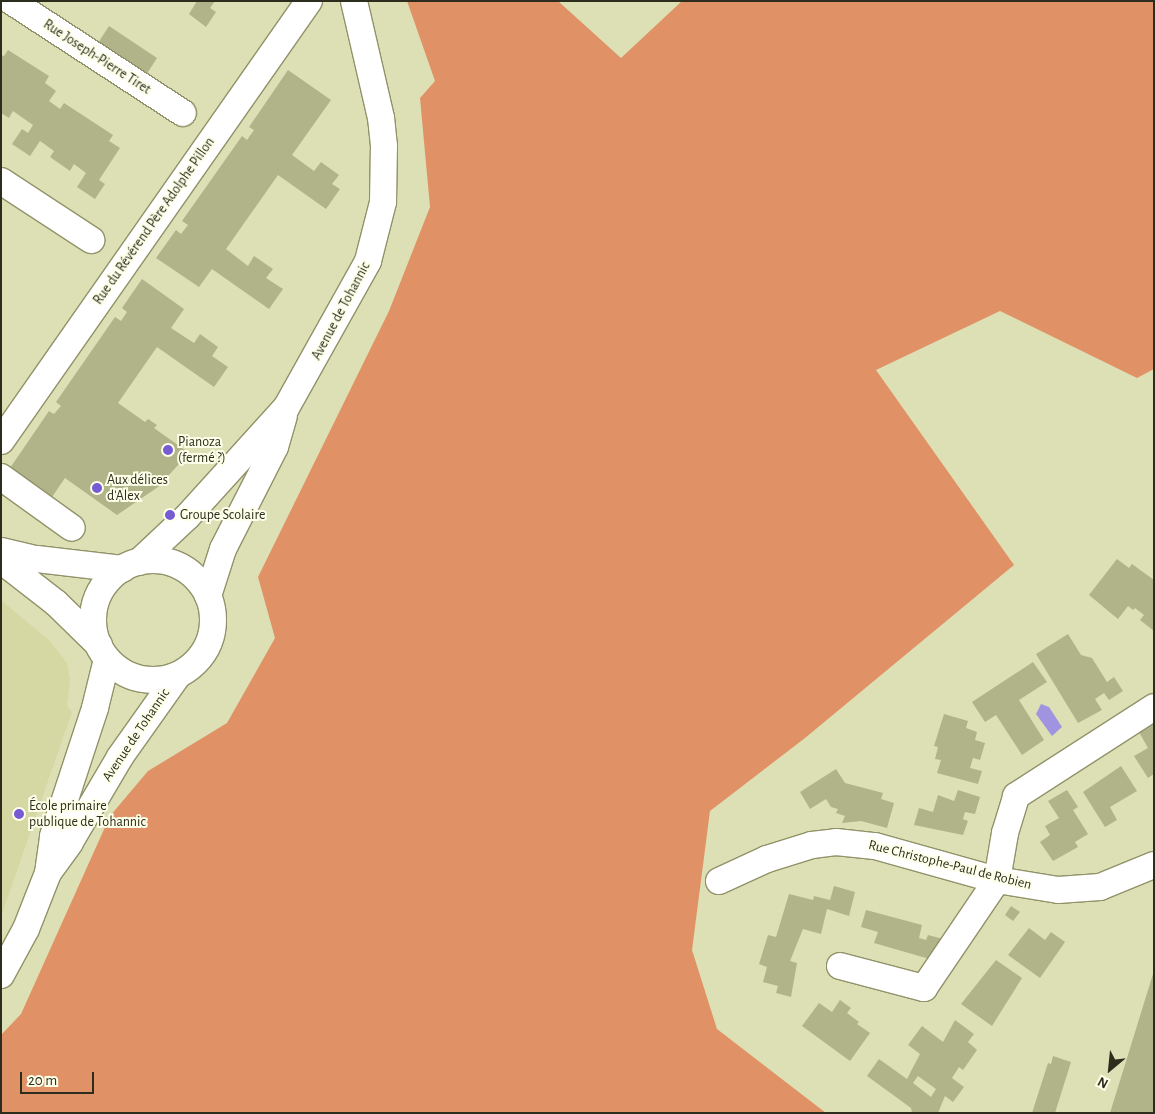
<!DOCTYPE html>
<html>
<head>
<meta charset="utf-8">
<style>
  body { margin:0 }
  #map { position:relative; width:1155px; height:1114px; overflow:hidden; background:#dde0b4; font-family:"Alegreya Sans",sans-serif }
  div>[style] { position:absolute }
  .built>* { inset:0; background:#d6d8a4 }
  .forest>* { inset:0; background:#e09266 }
  .water>* { inset:0; background:#a094e1 }
  .building>* { inset:0; background:#b1b388 }
  .roads { filter:drop-shadow(1px 0 #919269) drop-shadow(-1px 0 #919269) drop-shadow(0 1px #919269) drop-shadow(0 -1px #919269) }
  .minor>* { height:26px; margin:-13px; padding:0 13px; transform-origin:13px; border-radius:13px; background:#fff }
  .minor>.ring { margin:-13px; padding:0; box-sizing:content-box; background:none; border:26px solid #fff; border-radius:50% }
  .dots>* { width:14px; height:14px; translate:-50% -50%; box-sizing:border-box; border:2px solid #fdffe9; border-radius:50% }
  span { translate:-50% -50%; white-space:nowrap; text-align:center; line-height:1.15; -webkit-text-stroke:4px #fdffe9; paint-order:stroke }
  .street-label { font-size:14px; color:#2c2d1c }
  .poi-label { font-size:14px; color:#2c2d1c }
  .left { translate:0 -50%; text-align:left }
  .frame { position:absolute; inset:0; border:2px solid #2c2d1c; pointer-events:none }
  .north { position:absolute; left:1085px; top:1044px; width:50px; height:50px; -webkit-text-stroke:4px #fdffe9; paint-order:stroke; rotate:208deg; font-size:14px; font-weight:700; line-height:20px; text-align:center; color:#2c2d1c }
  .north::after { content:''; display:block; margin:auto; width:18px; height:22px; background:#2c2d1c; clip-path:polygon(50% 0,100% 100%,50% 72%,0 100%) }
  .scale { position:absolute; left:20px; top:1072px; width:74px; height:22px; box-sizing:border-box; border:2px solid #2c2d1c; border-top:0; padding-left:6px; font-size:15px; line-height:18px; white-space:nowrap; color:#2c2d1c; -webkit-text-stroke:4px #fdffe9; paint-order:stroke }
</style>
</head>
<body>
<div id="map">
  <div class="built">
    <div style="clip-path:polygon(1px 600px,49px 640px,67px 663px,70px 680px,67px 706px,72px 712px,1px 917px)"></div>
  </div>
  <div class="forest">
    <div style="clip-path:polygon(407px 1px,558px 1px,621px 58px,682px 1px,1154px 1px,1154px 369px,1137px 378px,1000px 311px,876px 370px,1014px 565px,805px 738px,710px 811px,692px 950px,717px 1029px,826px 1113px,1px 1113px,1px 1035px,21px 1014px,110px 816px,148px 771px,227px 723px,275px 638px,258px 577px,389px 311px,430px 207px,420px 98px,435px 81px)"></div>
  </div>
  <div class="water">
    <div style="clip-path:polygon(1041px 704px,1049px 707px,1062px 727px,1052px 736px,1036px 714px)"></div>
  </div>
  <div class="building">
    <div style="clip-path:polygon(197px 1px,215px 1px,210px 8px,216px 12px,206px 27px,189px 14px)"></div>
    <div style="clip-path:polygon(109px 26px,157px 58px,146px 75px,98px 43px)"></div>
    <div style="clip-path:polygon(8px 50px,49px 76px,45px 83px,56px 91px,49px 101px,60px 109px,64px 103px,113px 135px,109px 141px,120px 148px,99px 180px,105px 184px,95px 199px,77px 187px,86px 173px,74px 164px,70px 171px,50px 157px,54px 151px,40px 141px,30px 156px,12px 144px,22px 129px,28px 133px,33px 125px,13px 111px,9px 118px,1px 113px,1px 55px,4px 56px)"></div>
    <div style="clip-path:polygon(288px 70px,331px 100px,292px 155px,314px 171px,321px 162px,339px 175px,332px 184px,340px 189px,326px 209px,278px 175px,226px 249px,248px 266px,254px 256px,273px 269px,266px 278px,283px 289px,269px 309px,212px 269px,199px 287px,156px 258px,176px 230px,181px 234px,188px 225px,182px 221px,242px 136px,247px 140px,254px 130px,249px 127px)"></div>
    <div style="clip-path:polygon(142px 279px,184px 309px,171px 328px,194px 343px,200px 334px,218px 347px,212px 356px,228px 367px,214px 387px,157px 347px,118px 403px,145px 422px,148px 419px,157px 425px,154px 428px,189px 453px,158px 487px,117px 515px,65px 478px,52px 497px,10px 468px,49px 411px,54px 414px,61px 406px,56px 402px,115px 317px,121px 321px,127px 312px,122px 308px)"></div>
    <div style="clip-path:polygon(1117px 559px,1129px 568px,1132px 564px,1154px 580px,1154px 631px,1140px 620px,1144px 615px,1135px 608px,1133px 610px,1128px 606px,1118px 619px,1089px 595px)"></div>
    <div style="clip-path:polygon(1068px 634px,1081px 655px,1092px 658px,1107px 682px,1114px 677px,1123px 691px,1109px 700px,1104px 693px,1095px 699px,1102px 710px,1078px 723px,1036px 654px)"></div>
    <div style="clip-path:polygon(1033px 662px,1047px 682px,1019px 700px,1044px 740px,1022px 755px,996px 715px,985px 722px,972px 702px)"></div>
    <div style="clip-path:polygon(944px 714px,968px 721px,966px 728px,977px 732px,975px 740px,985px 743px,980px 760px,973px 758px,970px 768px,982px 771px,978px 784px,937px 773px,941px 760px,935px 759px,938px 747px,934px 746px)"></div>
    <div style="clip-path:polygon(1154px 723px,1154px 774px,1148px 778px,1134px 756px,1148px 748px,1139px 732px)"></div>
    <div style="clip-path:polygon(1121px 766px,1137px 791px,1110px 807px,1117px 820px,1105px 827px,1083px 792px)"></div>
    <div style="clip-path:polygon(836px 769px,845px 783px,883px 793px,881px 799px,894px 803px,887px 828px,861px 821px,842px 823px,845px 816px,836px 813px,838px 809px,831px 807px,826px 799px,810px 809px,800px 792px)"></div>
    <div style="clip-path:polygon(958px 790px,980px 797px,975px 814px,965px 812px,963px 819px,968px 821px,963px 835px,914px 825px,919px 808px,933px 812px,938px 795px,954px 801px)"></div>
    <div style="clip-path:polygon(1067px 790px,1078px 807px,1073px 810px,1088px 834px,1075px 842px,1078px 847px,1053px 861px,1040px 842px,1050px 835px,1045px 826px,1059px 818px,1048px 801px)"></div>
    <div style="clip-path:polygon(834px 886px,855px 892px,849px 916px,827px 909px,821px 934px,803px 929px,790px 961px,797px 963px,791px 997px,776px 993px,778px 986px,763px 982px,767px 967px,759px 964px,768px 935px,776px 937px,789px 894px,813px 900px,814px 896px,830px 900px)"></div>
    <div style="clip-path:polygon(1011px 906px,1020px 912px,1013px 921px,1005px 915px)"></div>
    <div style="clip-path:polygon(866px 910px,922px 925px,919px 938px,926px 940px,928px 935px,947px 940px,933px 960px,874px 943px,878px 932px,861px 927px)"></div>
    <div style="clip-path:polygon(1029px 928px,1045px 940px,1051px 932px,1065px 942px,1040px 978px,1008px 955px)"></div>
    <div style="clip-path:polygon(996px 960px,1022px 978px,992px 1026px,961px 1004px)"></div>
    <div style="clip-path:polygon(1153px 974px,1154px 1113px,1110px 1113px)"></div>
    <div style="clip-path:polygon(840px 1000px,851px 1008px,847px 1013px,859px 1022px,857px 1024px,870px 1033px,850px 1061px,802px 1026px,819px 1003px,832px 1012px)"></div>
    <div style="clip-path:polygon(evenodd,955px 1020px,974px 1034px,968px 1042px,977px 1050px,963px 1070px,959px 1067px,952px 1078px,964px 1087px,953px 1102px,945px 1096px,938px 1113px,912px 1113px,911px 1108px,867px 1076px,879px 1059px,907px 1079px,920px 1054px,908px 1045px,922px 1026px,943px 1042px,955px 1020px,918px 1076px,936px 1089px,931px 1097px,913px 1083px,918px 1076px)"></div>
    <div style="clip-path:polygon(1053px 1056px,1071px 1062px,1055px 1113px,1032px 1113px,1048px 1063px,1051px 1064px)"></div>
  </div>
  <div class="roads">
    <div class="minor">
      <div style="left:11px;top:1px;width:205px;rotate:33.1deg"></div>
      <div style="left:1px;top:181px;width:108px;rotate:33.2deg"></div>
      <div style="left:1px;top:441px;width:537px;rotate:-55.01deg"></div>
      <div style="left:1px;top:477px;width:87px;rotate:35.7deg"></div>
      <div style="left:1px;top:551px;width:37px;rotate:13deg"></div>
      <div style="left:37px;top:559px;width:86px;rotate:6.7deg"></div>
      <div style="left:1px;top:555px;width:16px;rotate:52deg"></div>
      <div style="left:11px;top:568px;width:57px;rotate:37.9deg"></div>
      <div style="left:56px;top:603px;width:60px;rotate:44.3deg"></div>
      <div class="ring" style="left:93px;top:560px;width:94px;height:94px"></div>
      <div style="left:139px;top:562px;width:66px;rotate:-43.2deg"></div>
      <div style="left:187px;top:517px;width:147px;rotate:-47.8deg"></div>
      <div style="left:286px;top:408px;width:168px;rotate:-60.8deg"></div>
      <div style="left:368px;top:261px;width:61px;rotate:-75.7deg"></div>
      <div style="left:383px;top:202px;width:56px;rotate:-89deg"></div>
      <div style="left:384px;top:146px;width:28px;rotate:-96deg"></div>
      <div style="left:381px;top:118px;width:120px;rotate:-103deg"></div>
      <div style="left:208px;top:596px;width:49px;rotate:-72.3deg"></div>
      <div style="left:223px;top:549px;width:114px;rotate:-63deg"></div>
      <div style="left:275px;top:447px;width:32px;rotate:-74deg"></div>
      <div style="left:50px;top:870px;width:34px;rotate:-54deg"></div>
      <div style="left:70px;top:842px;width:99px;rotate:-59.5deg"></div>
      <div style="left:120px;top:757px;width:100px;rotate:-54.7deg"></div>
      <div style="left:719px;top:881px;width:53px;rotate:-24.6deg"></div>
      <div style="left:767px;top:859px;width:47px;rotate:-17.3deg"></div>
      <div style="left:812px;top:845px;width:24px;rotate:-7deg"></div>
      <div style="left:836px;top:842px;width:39px;rotate:6deg"></div>
      <div style="left:875px;top:846px;width:127px;rotate:15.6deg"></div>
      <div style="left:997px;top:880px;width:62px;rotate:9.3deg"></div>
      <div style="left:1058px;top:890px;width:42px;rotate:-4.1deg"></div>
      <div style="left:1100px;top:887px;width:58px;rotate:-22.2deg"></div>
      <div style="left:840px;top:966px;width:87px;rotate:14.7deg"></div>
      <div style="left:924px;top:988px;width:130px;rotate:-55.9deg"></div>
      <div style="left:997px;top:880px;width:48px;rotate:-80.3deg"></div>
      <div style="left:1005px;top:833px;width:39px;rotate:-73deg"></div>
      <div style="left:1016px;top:796px;width:164px;rotate:-32.8deg"></div>
      <div style="left:1px;top:975px;width:52px;rotate:-61.5deg"></div>
      <div style="left:26px;top:929px;width:60px;rotate:-68.6deg"></div>
      <div style="left:48px;top:873px;width:37px;rotate:-82deg"></div>
      <div style="left:53px;top:836px;width:135px;rotate:-71.8deg"></div>
      <div style="left:95px;top:708px;width:50px;rotate:-76.2deg"></div>
    </div>
  </div>
  <div class="dots">
    <div style="left:168px;top:450px;background:#775bd5"></div>
    <div style="left:97px;top:488px;background:#775bd5"></div>
    <div style="left:170px;top:515px;background:#775bd5"></div>
    <div style="left:19px;top:814px;background:#775bd5"></div>
  </div>
  <div class="street-label">
    <span style="left:97px;top:57px;rotate:33deg">Rue Joseph-Pierre Tiret</span>
    <span style="left:154px;top:221px;rotate:-55deg">Rue du Révérend Père Adolphe Pillon</span>
    <span style="left:341px;top:311px;rotate:-62deg">Avenue de Tohannic</span>
    <span style="left:136px;top:735px;rotate:-56deg">Avenue de Tohannic</span>
    <span style="left:950px;top:865px;rotate:14deg">Rue Christophe-Paul de Robien</span>
  </div>
  <div class="poi-label">
    <span class="left" style="left:178px;top:450px">Pianoza<br>(fermé ?)</span>
    <span class="left" style="left:107px;top:488px">Aux délices<br>d'Alex</span>
    <span class="left" style="left:180px;top:515px">Groupe Scolaire</span>
    <span class="left" style="left:29px;top:814px">École primaire<br>publique de Tohannic</span>
  </div>
  <div class="frame"></div>
  <div class="north">N</div>
  <div class="scale">20 m</div>
</div>
</body>
</html>
